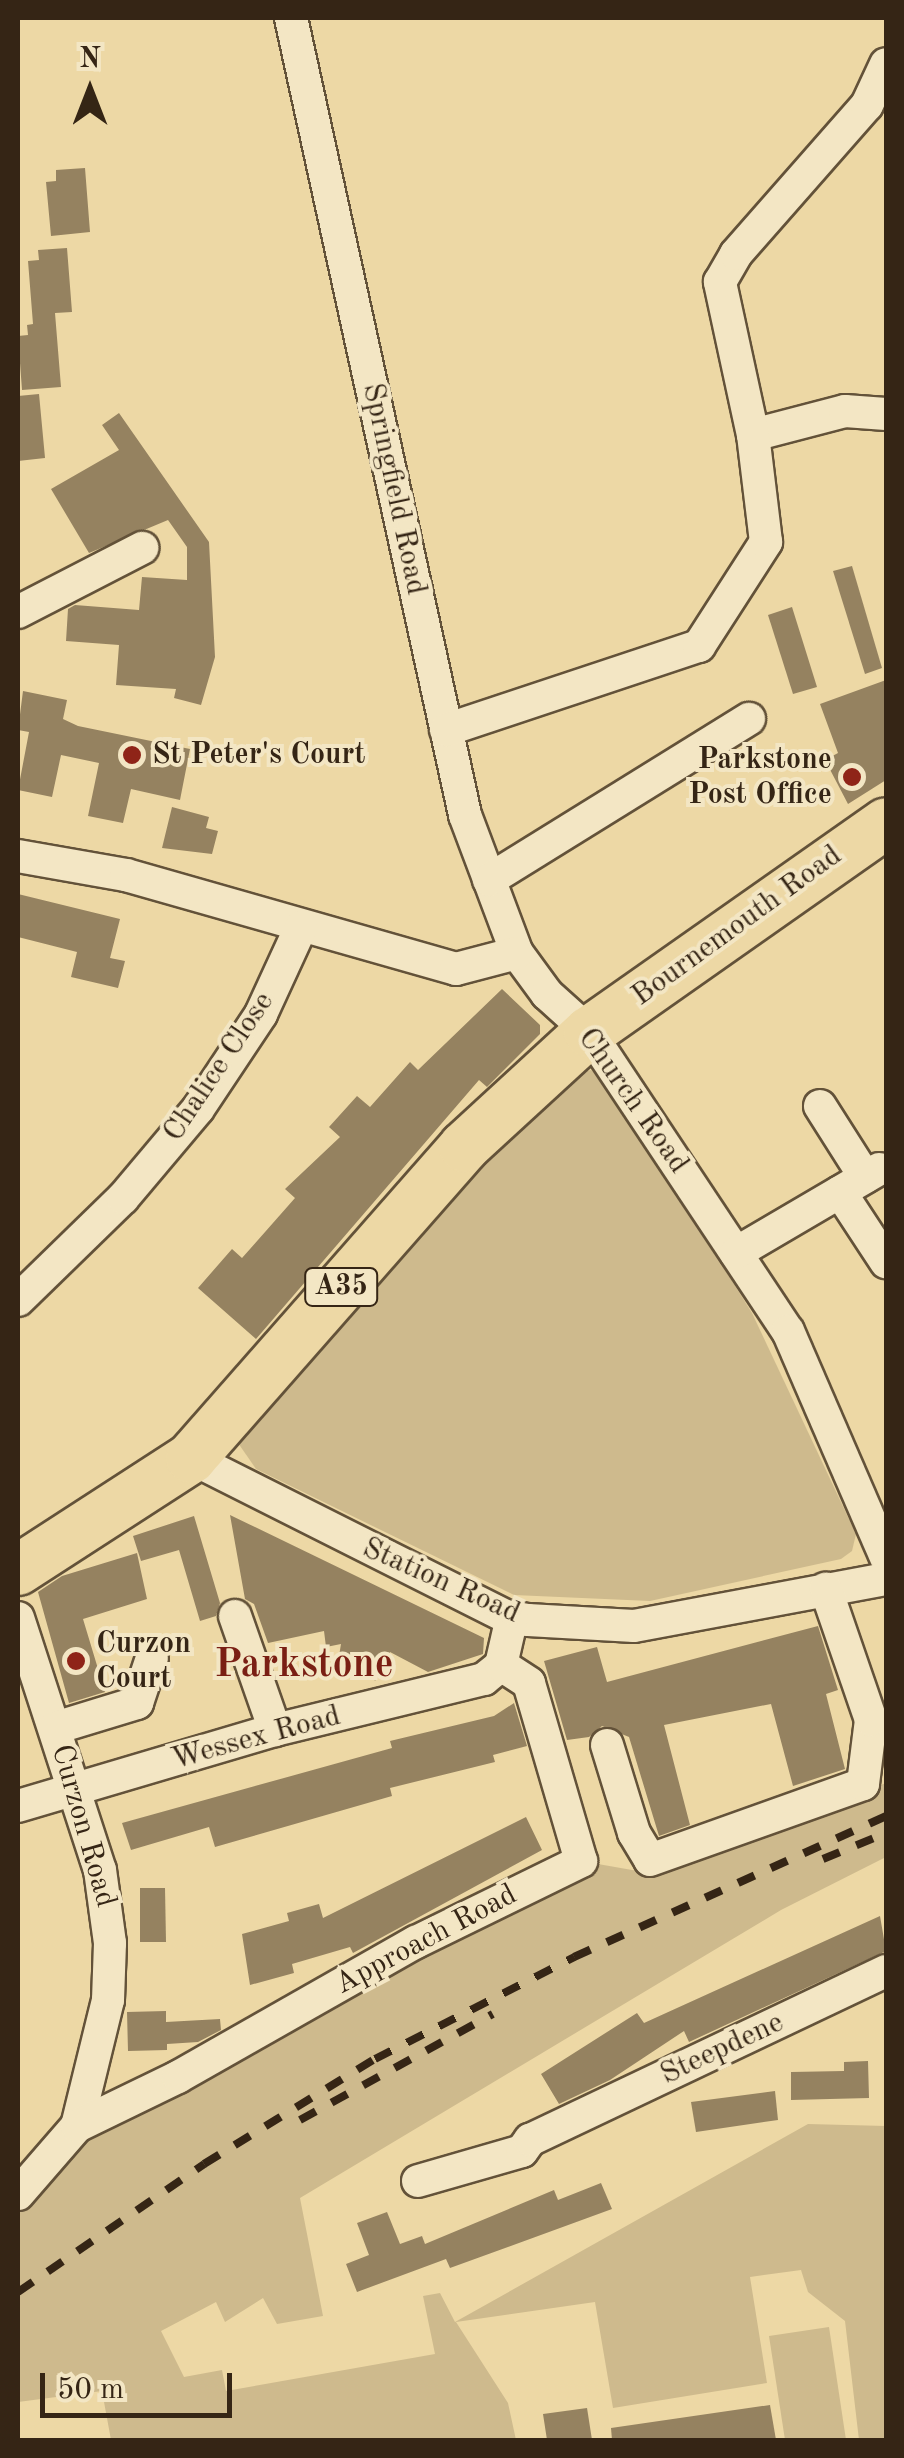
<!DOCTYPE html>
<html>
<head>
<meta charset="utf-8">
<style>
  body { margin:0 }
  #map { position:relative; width:904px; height:2458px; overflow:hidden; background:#edd8a5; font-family:"Old Standard TT",serif }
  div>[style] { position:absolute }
  .green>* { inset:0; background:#ceba8d }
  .building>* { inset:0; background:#958260 }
  .roads { filter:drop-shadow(2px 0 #635239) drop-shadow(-2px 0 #635239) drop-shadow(0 2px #635239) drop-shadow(0 -2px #635239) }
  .minor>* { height:32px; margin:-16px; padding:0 16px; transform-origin:16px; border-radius:16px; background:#f3e6c4 }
  .highway>* { height:50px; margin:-25px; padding:0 25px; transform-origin:25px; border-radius:25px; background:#edd8a5 }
  .rail>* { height:8px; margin-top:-4px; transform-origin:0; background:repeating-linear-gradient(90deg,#352515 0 18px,transparent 0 36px) }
  .dots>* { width:28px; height:28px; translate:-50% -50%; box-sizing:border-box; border:5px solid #f3e6c4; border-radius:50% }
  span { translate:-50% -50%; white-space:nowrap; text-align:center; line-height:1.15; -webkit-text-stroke:8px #f3e6c4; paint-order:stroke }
  .shield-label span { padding:2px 8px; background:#f3e6c4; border:2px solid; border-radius:8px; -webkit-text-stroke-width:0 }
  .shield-label { font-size:28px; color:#352515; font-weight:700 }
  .street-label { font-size:30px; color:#352515 }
  .poi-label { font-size:30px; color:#352515; font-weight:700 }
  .left { translate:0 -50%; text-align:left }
  .right { translate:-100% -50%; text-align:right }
  .district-label { font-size:40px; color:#7a1f14; font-weight:700 }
  .frame { position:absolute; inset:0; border:20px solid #352515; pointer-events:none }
  .north { position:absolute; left:40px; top:40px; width:100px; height:100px; -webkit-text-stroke:8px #f3e6c4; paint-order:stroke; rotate:0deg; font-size:28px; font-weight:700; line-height:40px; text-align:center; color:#352515 }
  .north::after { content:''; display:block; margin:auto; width:35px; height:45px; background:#352515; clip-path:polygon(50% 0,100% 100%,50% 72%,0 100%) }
  .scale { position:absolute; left:40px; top:2373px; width:192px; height:45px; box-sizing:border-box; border:5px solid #352515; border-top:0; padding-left:12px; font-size:30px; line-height:35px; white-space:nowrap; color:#352515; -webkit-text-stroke:8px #f3e6c4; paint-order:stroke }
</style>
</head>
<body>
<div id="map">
  <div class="green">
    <div style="clip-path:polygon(591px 1070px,609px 1084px,752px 1313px,856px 1534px,852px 1551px,841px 1559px,650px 1601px,514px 1595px,256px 1469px,236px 1440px,459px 1185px,576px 1074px)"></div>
    <div style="clip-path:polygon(886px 1783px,886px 1857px,781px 1910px,300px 2198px,323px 2316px,277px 2324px,263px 2298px,225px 2322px,216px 2302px,161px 2331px,184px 2377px,222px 2370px,226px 2391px,435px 2354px,423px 2296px,440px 2293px,455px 2322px,808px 2124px,886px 2126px,886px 2440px,859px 2440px,845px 2321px,808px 2292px,801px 2270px,750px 2277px,767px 2383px,613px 2408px,595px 2302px,456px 2322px,508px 2403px,516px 2440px,111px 2440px,102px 2391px,18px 2402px,18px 2194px,54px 2158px,581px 1861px,649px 1873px)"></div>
    <div style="clip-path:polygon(829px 2327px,846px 2440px,785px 2440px,769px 2336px)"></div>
  </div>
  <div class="building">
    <div style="clip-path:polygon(85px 168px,90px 232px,51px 236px,46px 182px,56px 181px,56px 170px)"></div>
    <div style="clip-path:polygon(67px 248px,72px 312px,55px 313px,61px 387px,22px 390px,18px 336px,28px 335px,27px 325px,33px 324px,28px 261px,39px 260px,38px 250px)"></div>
    <div style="clip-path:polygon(39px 394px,45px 458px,18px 461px,18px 396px)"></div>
    <div style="clip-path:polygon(119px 413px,209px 542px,215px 657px,201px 705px,174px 698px,176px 689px,116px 685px,119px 645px,66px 641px,68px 609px,75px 605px,139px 610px,142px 577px,187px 580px,187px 547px,168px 520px,89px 553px,51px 489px,119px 450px,102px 425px)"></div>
    <div style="clip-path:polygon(852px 566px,882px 668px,865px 674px,833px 571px)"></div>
    <div style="clip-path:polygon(792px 607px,817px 687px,793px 694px,768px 615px)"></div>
    <div style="clip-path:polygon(886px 680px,886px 780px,848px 804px,825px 760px,838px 753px,820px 704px)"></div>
    <div style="clip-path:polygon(23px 691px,67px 700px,63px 719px,78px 726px,190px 749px,180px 800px,131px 789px,123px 823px,88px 816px,99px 763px,61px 755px,52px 797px,18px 790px,29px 732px,18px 730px)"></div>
    <div style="clip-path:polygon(172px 807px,209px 817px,206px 828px,218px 831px,212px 854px,162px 848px)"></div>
    <div style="clip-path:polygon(18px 894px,120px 919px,110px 958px,125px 961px,118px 988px,71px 977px,77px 952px,18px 937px)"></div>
    <div style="clip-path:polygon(502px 989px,540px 1025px,540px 1034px,487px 1087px,479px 1080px,256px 1339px,198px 1288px,232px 1249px,242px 1258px,295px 1198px,285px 1189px,340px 1137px,329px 1127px,357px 1096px,370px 1107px,410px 1062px,418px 1070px)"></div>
    <div style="clip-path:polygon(230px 1515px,484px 1638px,483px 1654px,428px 1672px,390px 1652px,375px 1681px,364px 1654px,339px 1656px,341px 1644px,326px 1647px,324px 1631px,268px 1643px,254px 1604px,245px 1599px)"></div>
    <div style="clip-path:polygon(194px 1516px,220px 1603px,216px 1616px,200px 1621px,179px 1550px,141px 1561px,133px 1536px)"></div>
    <div style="clip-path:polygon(137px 1553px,147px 1599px,83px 1619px,105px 1692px,69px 1703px,38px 1592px,62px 1576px)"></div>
    <div style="clip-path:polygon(818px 1626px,838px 1690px,826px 1694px,845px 1769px,793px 1786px,771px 1704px,664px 1725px,690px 1825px,659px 1836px,629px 1737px,602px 1726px,589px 1737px,567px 1740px,544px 1661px,597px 1647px,607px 1682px)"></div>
    <div style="clip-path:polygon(514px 1703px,527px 1746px,493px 1755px,495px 1762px,390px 1788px,392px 1796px,215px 1847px,209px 1827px,131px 1850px,122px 1823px,392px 1748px,390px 1741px,494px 1716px)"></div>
    <div style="clip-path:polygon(526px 1817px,542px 1850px,353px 1953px,350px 1947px,292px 1964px,294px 1973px,250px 1985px,242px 1934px,289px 1921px,287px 1913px,319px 1904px,323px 1918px)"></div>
    <div style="clip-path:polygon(140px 1888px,165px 1888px,166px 1942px,140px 1942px)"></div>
    <div style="clip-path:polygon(880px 1916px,886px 1951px,689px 2042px,684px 2031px,610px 2080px,559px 2104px,541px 2074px,637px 2013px,644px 2023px)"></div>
    <div style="clip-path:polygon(166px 2011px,166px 2022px,220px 2019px,221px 2030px,198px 2042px,167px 2044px,167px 2050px,128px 2051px,127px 2012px)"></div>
    <div style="clip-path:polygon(868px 2061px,869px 2098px,791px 2100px,791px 2072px,844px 2071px,844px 2062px)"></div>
    <div style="clip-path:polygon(775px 2091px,778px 2120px,696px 2132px,691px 2102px)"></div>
    <div style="clip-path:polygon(601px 2183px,612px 2209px,450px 2268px,446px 2259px,357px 2292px,346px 2264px,369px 2255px,357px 2223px,387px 2212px,400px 2244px,422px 2236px,425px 2244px,554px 2190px,558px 2200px)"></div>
    <div style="clip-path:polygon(770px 2405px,776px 2440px,612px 2440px,611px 2428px)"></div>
    <div style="clip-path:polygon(587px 2408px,592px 2440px,547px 2440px,543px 2414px)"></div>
  </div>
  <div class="roads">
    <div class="minor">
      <div style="left:291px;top:18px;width:816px;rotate:77.68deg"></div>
      <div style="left:465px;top:815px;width:147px;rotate:69.4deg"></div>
      <div style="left:517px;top:953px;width:51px;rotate:53.8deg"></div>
      <div style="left:547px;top:994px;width:57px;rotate:42.1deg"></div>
      <div style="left:589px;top:1032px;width:359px;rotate:56.4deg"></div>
      <div style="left:788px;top:1331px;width:247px;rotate:66.6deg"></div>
      <div style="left:753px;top:435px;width:95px;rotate:-14.6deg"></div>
      <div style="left:845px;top:411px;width:41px;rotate:4.2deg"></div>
      <div style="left:18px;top:612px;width:140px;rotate:-27.3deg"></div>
      <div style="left:446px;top:730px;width:267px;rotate:-18.4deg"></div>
      <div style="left:699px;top:646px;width:124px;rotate:-57.2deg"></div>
      <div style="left:766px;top:542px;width:108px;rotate:-96.9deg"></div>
      <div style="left:753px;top:435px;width:157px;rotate:-102.2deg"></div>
      <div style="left:720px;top:282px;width:32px;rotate:-60deg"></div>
      <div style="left:736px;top:254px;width:198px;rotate:-48.7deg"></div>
      <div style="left:867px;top:105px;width:45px;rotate:-65.1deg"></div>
      <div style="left:18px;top:856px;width:110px;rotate:10deg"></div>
      <div style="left:126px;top:875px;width:343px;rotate:15.9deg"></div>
      <div style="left:456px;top:969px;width:63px;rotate:-14.7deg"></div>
      <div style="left:489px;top:880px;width:306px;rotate:-31.8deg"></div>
      <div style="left:820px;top:1106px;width:84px;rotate:57.6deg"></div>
      <div style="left:840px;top:1192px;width:84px;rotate:56.7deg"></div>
      <div style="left:736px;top:1253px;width:166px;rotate:-30.4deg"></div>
      <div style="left:18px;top:1300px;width:146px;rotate:-44.2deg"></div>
      <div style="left:123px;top:1198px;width:116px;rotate:-49.9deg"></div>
      <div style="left:198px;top:1109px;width:114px;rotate:-56.4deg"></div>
      <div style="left:261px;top:1014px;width:96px;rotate:-65.3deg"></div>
      <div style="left:191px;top:1458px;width:352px;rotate:26.7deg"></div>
      <div style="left:505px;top:1616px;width:23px;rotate:10deg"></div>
      <div style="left:528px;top:1620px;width:106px;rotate:3.2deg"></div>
      <div style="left:634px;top:1626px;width:256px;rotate:-10.6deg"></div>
      <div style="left:235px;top:1616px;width:121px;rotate:70.7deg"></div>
      <div style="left:18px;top:1618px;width:265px;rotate:72deg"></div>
      <div style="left:100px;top:1870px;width:74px;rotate:82.2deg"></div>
      <div style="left:110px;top:1943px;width:57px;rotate:92deg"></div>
      <div style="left:108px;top:2000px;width:130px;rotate:103.8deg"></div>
      <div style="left:77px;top:2126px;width:90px;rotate:130.9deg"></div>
      <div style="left:55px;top:1728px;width:86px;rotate:-17deg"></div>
      <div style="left:137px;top:1703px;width:47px;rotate:-71.6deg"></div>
      <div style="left:607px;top:1745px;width:92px;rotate:72.9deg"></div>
      <div style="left:634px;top:1833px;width:31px;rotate:59deg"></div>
      <div style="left:650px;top:1860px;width:226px;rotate:-19.6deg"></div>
      <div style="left:863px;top:1784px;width:64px;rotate:-82.9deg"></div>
      <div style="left:871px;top:1720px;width:139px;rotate:-109deg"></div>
      <div style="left:18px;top:1806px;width:268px;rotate:-16.5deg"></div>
      <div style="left:275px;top:1730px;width:215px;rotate:-13.7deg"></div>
      <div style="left:484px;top:1679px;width:22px;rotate:-39deg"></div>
      <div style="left:501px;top:1665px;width:49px;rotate:-77.1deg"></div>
      <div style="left:77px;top:2126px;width:112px;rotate:-25.9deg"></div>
      <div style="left:178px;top:2077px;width:274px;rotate:-29.6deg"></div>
      <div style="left:416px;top:1942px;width:184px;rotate:-26.1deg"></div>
      <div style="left:581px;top:1861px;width:185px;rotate:-106.3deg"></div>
      <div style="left:529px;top:1683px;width:33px;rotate:-147deg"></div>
      <div style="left:418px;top:2181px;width:108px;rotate:-16.1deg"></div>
      <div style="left:522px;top:2151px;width:14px;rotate:-54deg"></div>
      <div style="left:530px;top:2140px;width:394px;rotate:-25.4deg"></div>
    </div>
    <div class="highway">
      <div style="left:18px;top:1570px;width:206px;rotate:-32.9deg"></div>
      <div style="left:191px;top:1458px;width:414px;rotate:-48.7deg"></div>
      <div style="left:464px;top:1147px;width:170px;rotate:-42.6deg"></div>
      <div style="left:589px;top:1032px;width:363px;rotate:-35.1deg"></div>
    </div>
  </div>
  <div class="rail">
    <div style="left:823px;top:1859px;width:68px;rotate:-22.4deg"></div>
    <div style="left:300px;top:2120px;width:220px;rotate:-28.8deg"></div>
    <div style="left:18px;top:2292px;width:226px;rotate:-34.5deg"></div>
    <div style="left:204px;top:2164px;width:201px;rotate:-31.6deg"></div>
    <div style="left:375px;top:2059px;width:224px;rotate:-27.1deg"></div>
    <div style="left:574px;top:1957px;width:342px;rotate:-24.3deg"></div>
  </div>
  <div class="dots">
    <div style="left:132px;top:755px;background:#8f2418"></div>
    <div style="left:852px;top:777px;background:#8f2418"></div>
    <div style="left:76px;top:1661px;background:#8f2418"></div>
  </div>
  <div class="shield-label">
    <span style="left:341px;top:1287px">A35</span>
  </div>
  <div class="street-label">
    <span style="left:394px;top:489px;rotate:78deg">Springfield Road</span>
    <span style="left:737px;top:926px;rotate:-36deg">Bournemouth Road</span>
    <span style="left:219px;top:1067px;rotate:-56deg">Chalice Close</span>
    <span style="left:633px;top:1101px;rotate:55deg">Church Road</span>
    <span style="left:441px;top:1581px;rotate:24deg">Station Road</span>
    <span style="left:256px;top:1738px;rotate:-15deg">Wessex Road</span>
    <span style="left:83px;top:1826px;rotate:74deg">Curzon Road</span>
    <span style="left:426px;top:1940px;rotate:-28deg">Approach Road</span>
    <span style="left:722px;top:2049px;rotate:-25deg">Steepdene</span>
  </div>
  <div class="poi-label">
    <span class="left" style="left:152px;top:755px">St Peter's Court</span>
    <span class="right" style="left:832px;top:777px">Parkstone<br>Post Office</span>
    <span class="left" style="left:96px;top:1661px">Curzon<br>Court</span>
  </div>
  <div class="district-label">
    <span style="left:304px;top:1666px">Parkstone</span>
  </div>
  <div class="frame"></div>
  <div class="north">N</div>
  <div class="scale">50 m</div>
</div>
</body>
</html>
